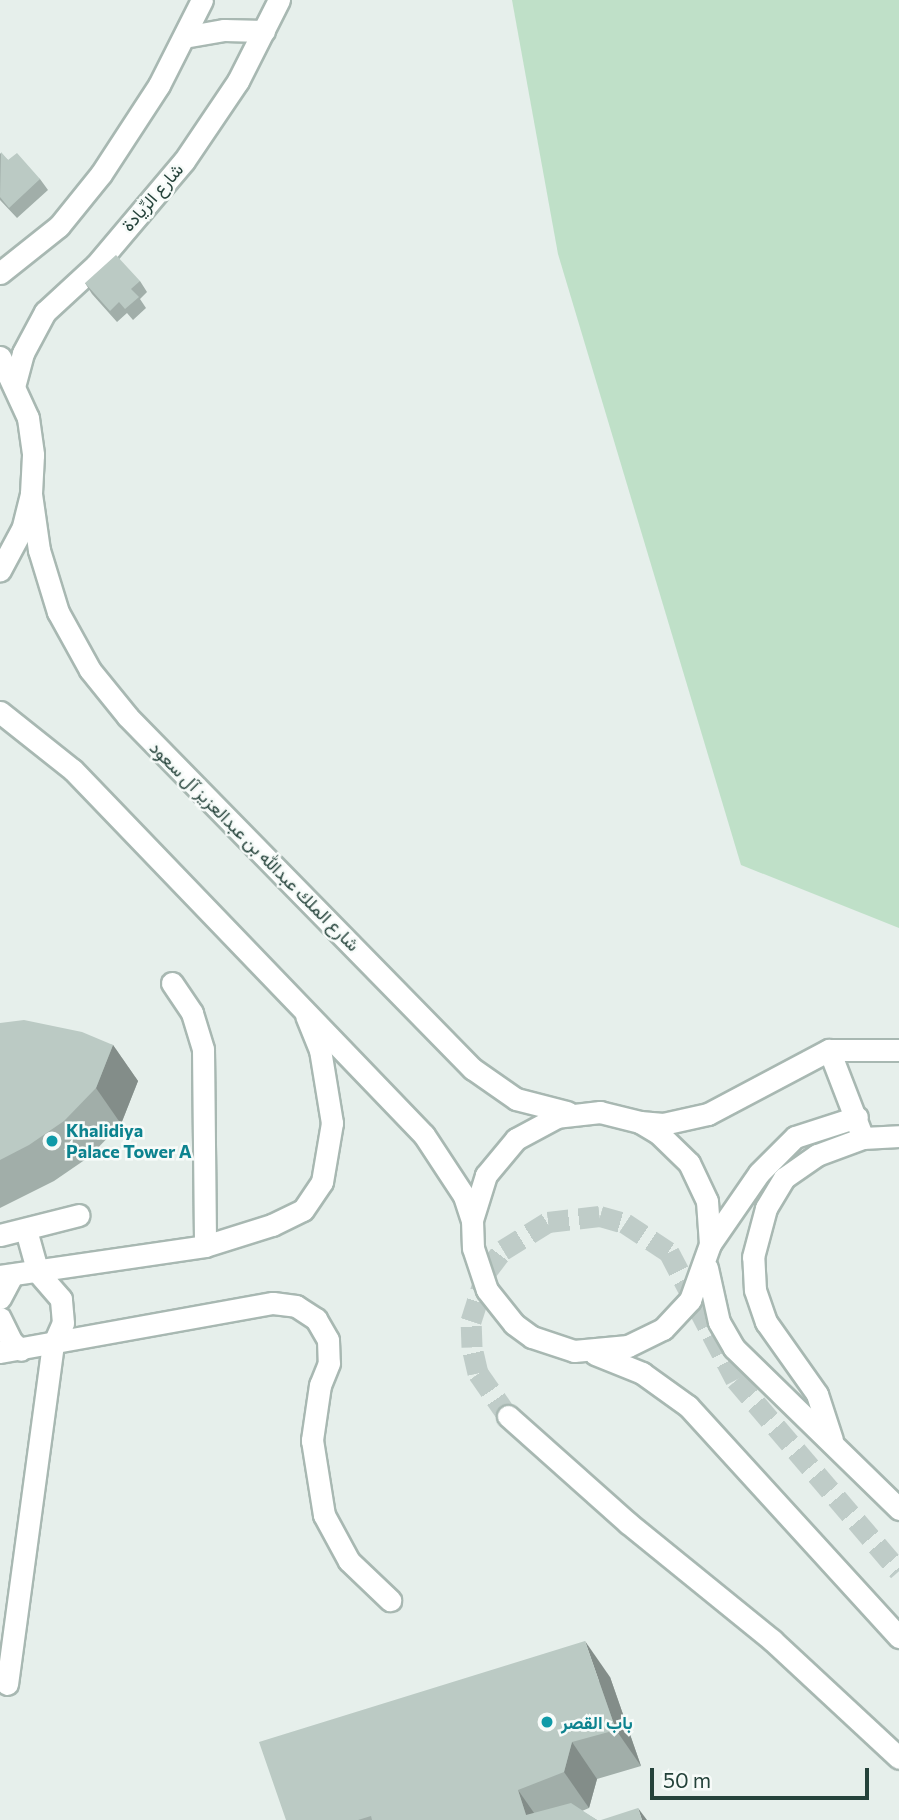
<!DOCTYPE html>
<html>
<head>
<meta charset="utf-8">
<style>
  body { margin:0 }
  #map { position:relative; width:899px; height:1820px; overflow:hidden; background:#e6efeb; font-family:Commissioner,Vazirmatn,sans-serif }
  div>[style] { position:absolute }
  .green>* { inset:0; background:#bfe0c8 }
  .tertiary-tunnel>* { height:21px; margin-top:-10.5px; transform-origin:0; background:repeating-linear-gradient(90deg,#bfccc8 0 21px,transparent 0 31px) }
  .roads { filter:drop-shadow(2px 0 #a8b8b2) drop-shadow(-2px 0 #a8b8b2) drop-shadow(0 2px #a8b8b2) drop-shadow(0 -2px #a8b8b2) }
  .minor>* { height:21px; margin:-10.5px; padding:0 10.5px; transform-origin:10.5px; border-radius:10.5px; background:#fff }
  .tertiary>* { height:21px; margin:-10.5px; padding:0 10.5px; transform-origin:10.5px; border-radius:10.5px; background:#fff }
  .wall>* { inset:0; background:#a1aea9 }
  .shaded-wall>* { inset:0; background:#838d89 }
  .building>* { inset:0; background:#bbcac4 }
  .dots>* { width:19px; height:19px; translate:-50% -50%; box-sizing:border-box; border:4px solid #f7fbf9; border-radius:50% }
  span { translate:-50% -50%; white-space:nowrap; text-align:center; line-height:1.15; -webkit-text-stroke:5px #f7fbf9; paint-order:stroke }
  .street-label { font-size:18px; color:#24423a }
  .culture-label { font-size:18px; color:#0d838f; font-weight:700 }
  .left { translate:0 -50%; text-align:left }
  .scale { position:absolute; left:650px; top:1768px; width:219px; height:32px; box-sizing:border-box; border:4px solid #24423a; border-top:0; padding-left:9px; font-size:21px; line-height:24px; white-space:nowrap; color:#24423a; -webkit-text-stroke:5px #f7fbf9; paint-order:stroke }
</style>
</head>
<body>
<div id="map">
  <div class="green">
    <div style="clip-path:polygon(512px 0,899px 0,899px 928px,741px 865px,558px 254px)"></div>
  </div>
  <div class="tertiary-tunnel">
    <div style="left:508px;top:1416px;width:52px;rotate:-124.9deg"></div>
    <div style="left:478px;top:1373px;width:27px;rotate:-103deg"></div>
    <div style="left:472px;top:1347px;width:26px;rotate:-92deg"></div>
    <div style="left:471px;top:1321px;width:52px;rotate:-72.3deg"></div>
    <div style="left:487px;top:1271px;width:26px;rotate:-53deg"></div>
    <div style="left:503px;top:1250px;width:53px;rotate:-31.9deg"></div>
    <div style="left:548px;top:1222px;width:52px;rotate:-6.6deg"></div>
    <div style="left:600px;top:1216px;width:26px;rotate:16deg"></div>
    <div style="left:625px;top:1223px;width:53px;rotate:33.4deg"></div>
    <div style="left:669px;top:1252px;width:144px;rotate:62.4deg"></div>
    <div style="left:736px;top:1380px;width:251px;rotate:49.5deg"></div>
  </div>
  <div class="roads">
    <div class="minor">
      <div style="left:184px;top:37px;width:41px;rotate:-9.9deg"></div>
      <div style="left:224px;top:30px;width:40px;rotate:1.4deg"></div>
      <div style="left:0;top:273px;width:75px;rotate:-38.5deg"></div>
      <div style="left:59px;top:226px;width:67px;rotate:-51.1deg"></div>
      <div style="left:101px;top:174px;width:106px;rotate:-56.9deg"></div>
      <div style="left:159px;top:85px;width:95px;rotate:-63.2deg"></div>
      <div style="left:0;top:357px;width:67px;rotate:65.3deg"></div>
      <div style="left:28px;top:418px;width:37px;rotate:82deg"></div>
      <div style="left:33px;top:455px;width:39px;rotate:93deg"></div>
      <div style="left:31px;top:494px;width:36px;rotate:104deg"></div>
      <div style="left:22px;top:529px;width:47px;rotate:118.2deg"></div>
      <div style="left:15px;top:383px;width:31px;rotate:-75deg"></div>
      <div style="left:23px;top:353px;width:47px;rotate:-61.8deg"></div>
      <div style="left:45px;top:312px;width:69px;rotate:-42.7deg"></div>
      <div style="left:96px;top:265px;width:136px;rotate:-49.8deg"></div>
      <div style="left:184px;top:161px;width:97px;rotate:-56deg"></div>
      <div style="left:238px;top:81px;width:91px;rotate:-63.2deg"></div>
      <div style="left:172px;top:983px;width:36px;rotate:56deg"></div>
      <div style="left:192px;top:1013px;width:38px;rotate:73deg"></div>
      <div style="left:203px;top:1049px;width:197px;rotate:89.4deg"></div>
      <div style="left:829px;top:1050px;width:94px;rotate:68.9deg"></div>
      <div style="left:863px;top:1138px;width:36px;rotate:-3deg"></div>
      <div style="left:640px;top:1122px;width:23px;rotate:5deg"></div>
      <div style="left:663px;top:1124px;width:46px;rotate:-12.5deg"></div>
      <div style="left:708px;top:1114px;width:137px;rotate:-27.9deg"></div>
      <div style="left:829px;top:1050px;width:70px"></div>
      <div style="left:0;top:1235px;width:81px;rotate:-14.2deg"></div>
      <div style="left:710px;top:1244px;width:86px;rotate:-55.4deg"></div>
      <div style="left:759px;top:1173px;width:51px;rotate:-45deg"></div>
      <div style="left:795px;top:1137px;width:65px;rotate:-17.9deg"></div>
      <div style="left:0;top:1276px;width:207px;rotate:-8.3deg"></div>
      <div style="left:205px;top:1246px;width:70px;rotate:-17.4deg"></div>
      <div style="left:272px;top:1225px;width:34px;rotate:-26deg"></div>
      <div style="left:303px;top:1210px;width:34px;rotate:-56deg"></div>
      <div style="left:322px;top:1182px;width:60px;rotate:-80.4deg"></div>
      <div style="left:332px;top:1123px;width:74px;rotate:-99.3deg"></div>
      <div style="left:320px;top:1050px;width:37px;rotate:-112deg"></div>
      <div style="left:0;top:1298px;width:26px;rotate:-62deg"></div>
      <div style="left:0;top:1318px;width:25px;rotate:64deg"></div>
      <div style="left:11px;top:1341px;width:13px;rotate:42deg"></div>
      <div style="left:0;top:1352px;width:277px;rotate:-10.2deg"></div>
      <div style="left:273px;top:1303px;width:23px;rotate:7deg"></div>
      <div style="left:296px;top:1306px;width:24px;rotate:33deg"></div>
      <div style="left:316px;top:1319px;width:24px;rotate:60deg"></div>
      <div style="left:328px;top:1340px;width:23px;rotate:88deg"></div>
      <div style="left:329px;top:1363px;width:24px;rotate:112deg"></div>
      <div style="left:320px;top:1385px;width:56px;rotate:98.3deg"></div>
      <div style="left:312px;top:1440px;width:76px;rotate:80.9deg"></div>
      <div style="left:324px;top:1515px;width:52px;rotate:61.5deg"></div>
      <div style="left:349px;top:1561px;width:57px;rotate:43.6deg"></div>
      <div style="left:7px;top:1684px;width:342px;rotate:-82.3deg"></div>
      <div style="left:53px;top:1345px;width:24px;rotate:-66deg"></div>
      <div style="left:63px;top:1323px;width:24px;rotate:-95deg"></div>
      <div style="left:61px;top:1299px;width:35px;rotate:-131deg"></div>
      <div style="left:38px;top:1273px;width:45px;rotate:-105.6deg"></div>
    </div>
    <div class="tertiary">
      <div style="left:31px;top:494px;width:57px;rotate:81.9deg"></div>
      <div style="left:39px;top:550px;width:65px;rotate:73deg"></div>
      <div style="left:58px;top:612px;width:66px;rotate:61.1deg"></div>
      <div style="left:90px;top:670px;width:60px;rotate:51deg"></div>
      <div style="left:128px;top:717px;width:493px;rotate:45.6deg"></div>
      <div style="left:473px;top:1069px;width:52px;rotate:34.9deg"></div>
      <div style="left:516px;top:1099px;width:53px;rotate:14.3deg"></div>
      <div style="left:0;top:712px;width:93px;rotate:38.5deg"></div>
      <div style="left:73px;top:770px;width:506px;rotate:46.12deg"></div>
      <div style="left:424px;top:1135px;width:73px;rotate:56.7deg"></div>
      <div style="left:464px;top:1196px;width:25px;rotate:72deg"></div>
      <div style="left:472px;top:1220px;width:28px;rotate:88deg"></div>
      <div style="left:473px;top:1248px;width:44px;rotate:71.6deg"></div>
      <div style="left:487px;top:1290px;width:43px;rotate:51.5deg"></div>
      <div style="left:514px;top:1324px;width:22px;rotate:36deg"></div>
      <div style="left:532px;top:1337px;width:44px;rotate:18.4deg"></div>
      <div style="left:574px;top:1351px;width:54px;rotate:-5.3deg"></div>
      <div style="left:628px;top:1346px;width:39px;rotate:-26deg"></div>
      <div style="left:663px;top:1329px;width:40px;rotate:-47deg"></div>
      <div style="left:690px;top:1300px;width:59px;rotate:-70.3deg"></div>
      <div style="left:710px;top:1244px;width:43px;rotate:-94deg"></div>
      <div style="left:707px;top:1201px;width:42px;rotate:-115.3deg"></div>
      <div style="left:689px;top:1163px;width:43px;rotate:-135.9deg"></div>
      <div style="left:658px;top:1133px;width:21px;rotate:-149deg"></div>
      <div style="left:640px;top:1122px;width:41px;rotate:-166deg"></div>
      <div style="left:600px;top:1112px;width:43px;rotate:173.4deg"></div>
      <div style="left:557px;top:1117px;width:47px;rotate:151.8deg"></div>
      <div style="left:516px;top:1139px;width:47px;rotate:129.8deg"></div>
      <div style="left:486px;top:1175px;width:47px;rotate:107.3deg"></div>
      <div style="left:707px;top:1268px;width:55px;rotate:77.5deg"></div>
      <div style="left:719px;top:1322px;width:30px;rotate:60deg"></div>
      <div style="left:734px;top:1348px;width:231px;rotate:44.3deg"></div>
      <div style="left:595px;top:1354px;width:51px;rotate:22deg"></div>
      <div style="left:642px;top:1373px;width:57px;rotate:35.7deg"></div>
      <div style="left:688px;top:1406px;width:313px;rotate:47.6deg"></div>
      <div style="left:508px;top:1416px;width:161px;rotate:41.7deg"></div>
      <div style="left:628px;top:1523px;width:186px;rotate:39.1deg"></div>
      <div style="left:772px;top:1640px;width:173px;rotate:42.9deg"></div>
      <div style="left:832px;top:1440px;width:48px;rotate:-108.1deg"></div>
      <div style="left:817px;top:1394px;width:88px;rotate:-125.3deg"></div>
      <div style="left:766px;top:1322px;width:34px;rotate:-109deg"></div>
      <div style="left:755px;top:1290px;width:33px;rotate:-93deg"></div>
      <div style="left:753px;top:1257px;width:51px;rotate:-75.1deg"></div>
      <div style="left:766px;top:1208px;width:35px;rotate:-59deg"></div>
      <div style="left:784px;top:1178px;width:40px;rotate:-34.9deg"></div>
      <div style="left:817px;top:1155px;width:49px;rotate:-20.3deg"></div>
    </div>
  </div>
  <div class="wall">
    <div style="clip-path:polygon(0 153px,8px 160px,40px 179px,48px 190px,17px 218px,0 200px)"></div>
    <div style="clip-path:polygon(140px 281px,147px 292px,140px 299px,146px 308px,133px 320px,127px 313px,117px 322px,92px 294px,85px 283px)"></div>
    <div style="clip-path:polygon(0 1023px,113px 1045px,138px 1081px,121px 1124px,89px 1157px,54px 1181px,0 1208px)"></div>
    <div style="clip-path:polygon(610px 1677px,641px 1766px,597px 1779px,589px 1808px,582px 1811px,597px 1820px,286px 1820px)"></div>
  </div>
  <div class="shaded-wall">
    <div style="clip-path:polygon(113px 1045px,138px 1081px,121px 1124px,96px 1088px)"></div>
    <div style="clip-path:polygon(585px 1641px,610px 1677px,641px 1766px,616px 1730px)"></div>
    <div style="clip-path:polygon(572px 1742px,597px 1779px,589px 1808px,564px 1772px)"></div>
    <div style="clip-path:polygon(518px 1790px,539px 1820px,526px 1815px)"></div>
    <div style="clip-path:polygon(638px 1808px,647px 1820px,642px 1820px)"></div>
  </div>
  <div class="building">
    <div style="clip-path:polygon(1px 152px,8px 160px,17px 153px,40px 179px,9px 208px,0 197px)"></div>
    <div style="clip-path:polygon(116px 255px,140px 281px,131px 289px,139px 297px,125px 309px,119px 302px,110px 311px,85px 283px)"></div>
    <div style="clip-path:polygon(24px 1020px,82px 1032px,113px 1045px,96px 1088px,64px 1121px,29px 1145px,0 1160px,0 1023px)"></div>
    <div style="clip-path:polygon(585px 1641px,616px 1730px,572px 1742px,564px 1772px,518px 1790px,526px 1815px,571px 1803px,597px 1820px,372px 1820px,371px 1816px,358px 1820px,286px 1820px,259px 1742px)"></div>
    <div style="clip-path:polygon(638px 1808px,642px 1820px,601px 1820px)"></div>
  </div>
  <div class="dots">
    <div style="left:52px;top:1141px;background:#0f9aa8"></div>
    <div style="left:547px;top:1722px;background:#0f9aa8"></div>
  </div>
  <div class="street-label">
    <span style="left:152px;top:197px;rotate:-49deg">شارع الرِّيادة</span>
    <span style="left:255px;top:846px;rotate:45deg">شارع الملك عبدالله بن عبدالعزيز آل سعود</span>
  </div>
  <div class="culture-label">
    <span class="left" style="left:66px;top:1141px">Khalidiya<br>Palace Tower A</span>
    <span class="left" style="left:561px;top:1722px">باب القصر</span>
  </div>
  <div class="scale">50 m</div>
</div>
</body>
</html>
